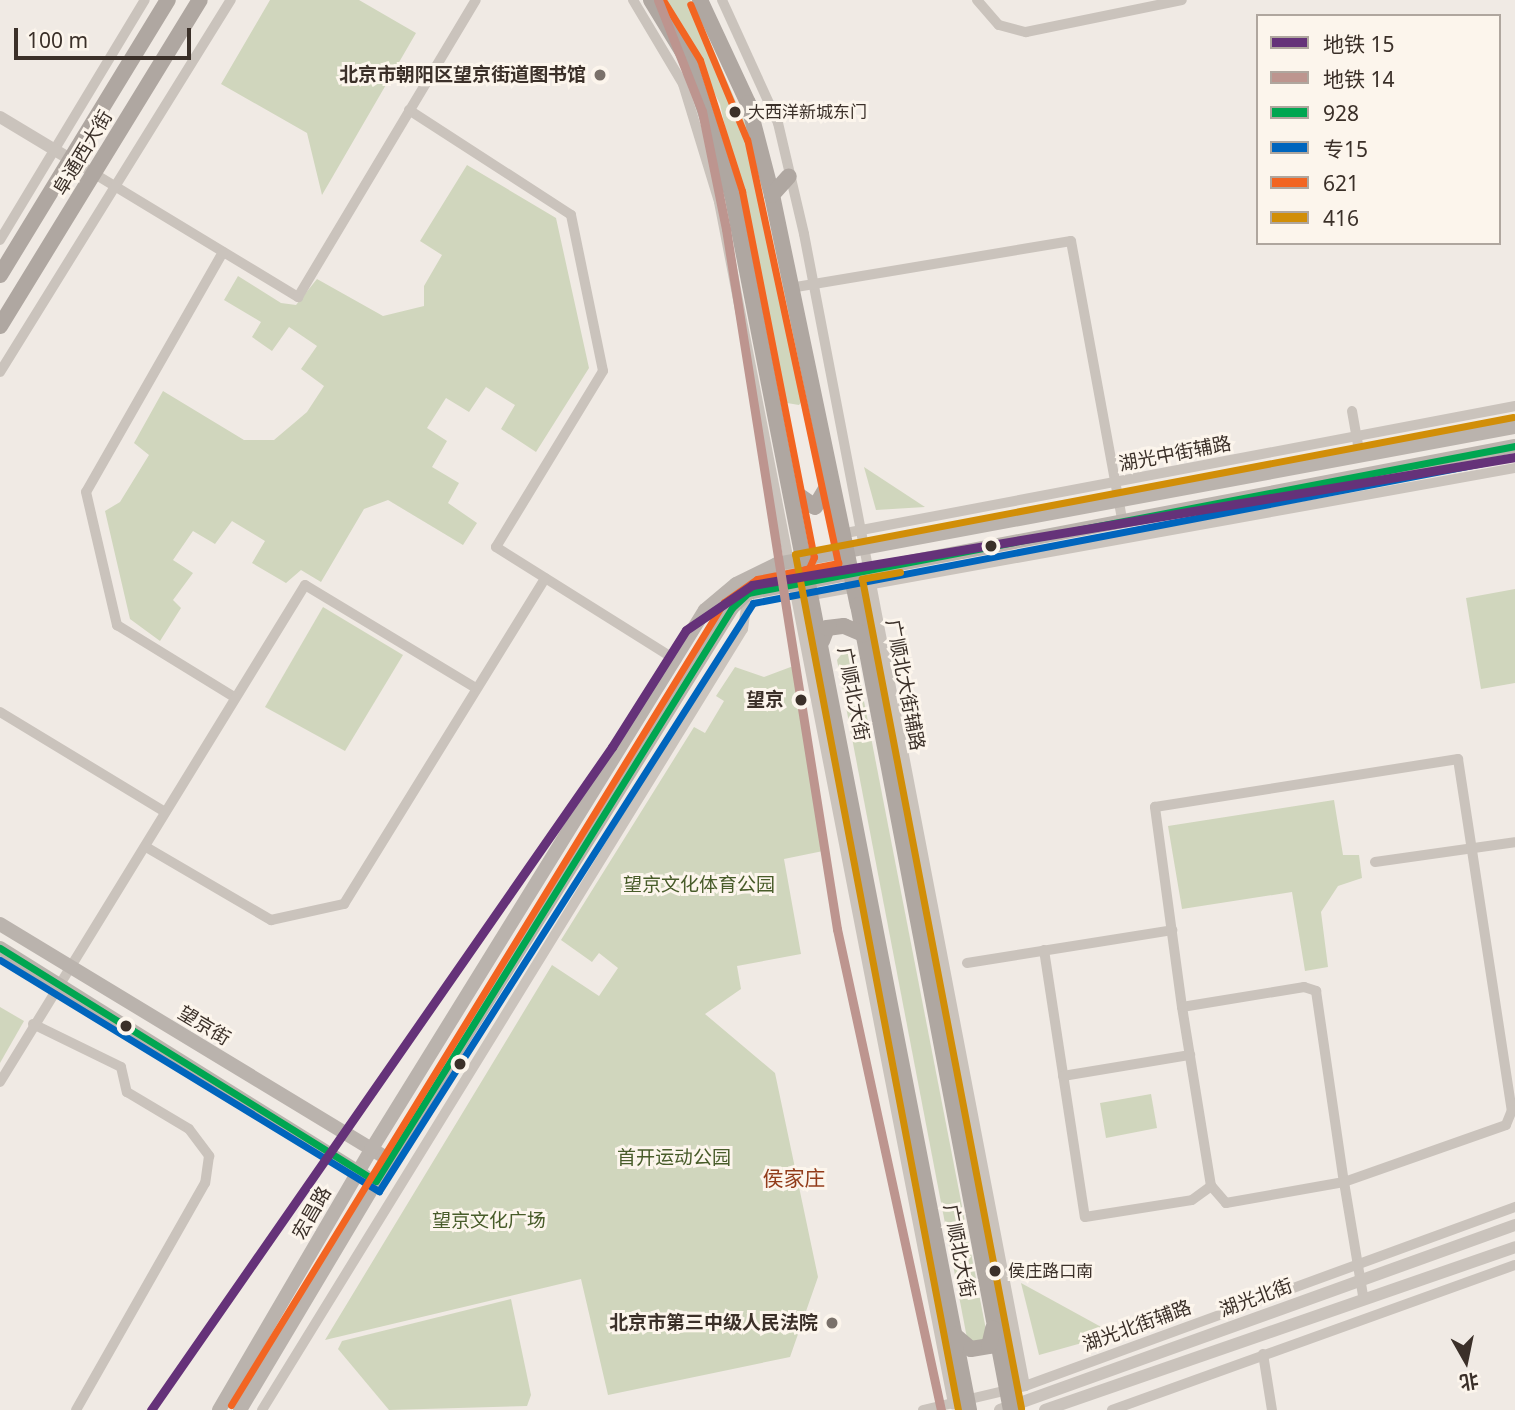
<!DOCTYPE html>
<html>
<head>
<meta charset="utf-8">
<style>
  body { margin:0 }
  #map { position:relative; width:1515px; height:1410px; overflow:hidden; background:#f0eae4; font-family:"Noto Sans","Noto Sans SC",sans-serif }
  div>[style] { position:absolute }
  .green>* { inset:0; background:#d0d6bd }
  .minor>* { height:10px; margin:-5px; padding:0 5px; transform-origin:5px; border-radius:5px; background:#cac3bc }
  .tertiary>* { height:12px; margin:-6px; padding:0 6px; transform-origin:6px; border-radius:6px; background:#cac3bc }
  .secondary>* { height:14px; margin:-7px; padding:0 7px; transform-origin:7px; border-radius:7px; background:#bab3ad }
  .primary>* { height:16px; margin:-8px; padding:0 8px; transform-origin:8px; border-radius:8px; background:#afa7a1 }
  .bus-1>* { height:7px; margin:-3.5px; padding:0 3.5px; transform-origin:3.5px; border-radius:3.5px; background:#00a651 }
  .bus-2>* { height:7px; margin:-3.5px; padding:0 3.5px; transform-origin:3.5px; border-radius:3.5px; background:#0065bd }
  .bus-3>* { height:7px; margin:-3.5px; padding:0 3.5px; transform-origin:3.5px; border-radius:3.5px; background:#f26522 }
  .bus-4>* { height:7px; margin:-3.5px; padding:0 3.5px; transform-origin:3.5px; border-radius:3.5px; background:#d18e08 }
  .metro-1>* { height:9px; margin:-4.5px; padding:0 4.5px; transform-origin:4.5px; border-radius:4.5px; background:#653279 }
  .metro-2>* { height:9px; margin:-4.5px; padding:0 4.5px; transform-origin:4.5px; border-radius:4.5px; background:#bd958f }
  .dots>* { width:19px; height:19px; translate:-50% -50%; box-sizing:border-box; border:4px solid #fcf5ec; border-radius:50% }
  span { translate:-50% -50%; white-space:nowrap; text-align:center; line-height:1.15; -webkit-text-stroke:6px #fcf5ec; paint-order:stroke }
  .bus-label { font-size:17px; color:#3b3029 }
  .left { translate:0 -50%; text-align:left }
  .poi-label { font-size:19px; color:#3b3029; font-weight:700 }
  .right { translate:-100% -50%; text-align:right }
  .street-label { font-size:19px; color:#3b3029 }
  .stop-label { font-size:19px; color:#3b3029; font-weight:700 }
  .park-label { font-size:19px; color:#485c2a }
  .neighbourhood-label { font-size:21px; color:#923c1a }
  .legend { position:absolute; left:1256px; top:14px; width:245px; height:231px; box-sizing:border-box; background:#fcf5ec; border:2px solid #afa69e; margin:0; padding:9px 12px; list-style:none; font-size:21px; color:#3b3029 }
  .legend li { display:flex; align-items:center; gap:14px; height:35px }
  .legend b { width:35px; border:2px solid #afa69e }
  .north { position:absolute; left:1431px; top:1326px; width:70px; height:70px; -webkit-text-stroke:5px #fcf5ec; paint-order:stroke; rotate:171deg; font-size:19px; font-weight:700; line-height:28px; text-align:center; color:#3b3029 }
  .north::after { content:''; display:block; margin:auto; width:24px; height:32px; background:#3b3029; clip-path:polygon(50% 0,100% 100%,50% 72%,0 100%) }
  .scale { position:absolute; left:14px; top:28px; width:177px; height:32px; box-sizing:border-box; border:4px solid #3b3029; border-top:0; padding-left:9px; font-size:21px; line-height:24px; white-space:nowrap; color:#3b3029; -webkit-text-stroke:5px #fcf5ec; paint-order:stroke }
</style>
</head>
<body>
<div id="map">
  <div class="green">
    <div style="clip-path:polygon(270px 0,359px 0,416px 33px,322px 195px,307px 133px,221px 84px)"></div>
    <div style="clip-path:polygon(667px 0,690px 0,695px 7px,748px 130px,804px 398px,799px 405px,787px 403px,720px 104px)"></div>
    <div style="clip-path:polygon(467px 165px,556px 218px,589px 368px,536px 452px,501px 429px,515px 405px,486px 387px,469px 412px,446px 398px,427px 428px,447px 441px,432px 467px,459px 483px,448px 503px,477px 523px,463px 545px,388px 500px,364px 509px,321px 582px,301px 570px,286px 583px,252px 563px,265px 541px,232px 521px,215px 544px,193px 531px,173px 560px,193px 573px,173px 600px,181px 608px,160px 641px,130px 619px,105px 511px,120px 502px,149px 455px,134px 443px,163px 391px,244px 440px,274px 440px,307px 412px,324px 386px,301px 369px,317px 346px,289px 327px,272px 351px,252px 337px,261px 322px,224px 300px,238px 276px,281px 303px,296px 305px,317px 279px,383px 316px,424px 306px,424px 286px,442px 255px,420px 241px)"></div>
    <div style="clip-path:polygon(864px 467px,925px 507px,876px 510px)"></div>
    <div style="clip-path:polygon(1515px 589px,1515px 683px,1481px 689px,1466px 598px)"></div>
    <div style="clip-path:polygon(323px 607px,403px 655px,345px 751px,265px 707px)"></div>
    <div style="clip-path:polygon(844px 651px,856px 660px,987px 1335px,979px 1345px,967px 1338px,837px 660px)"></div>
    <div style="clip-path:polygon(796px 665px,828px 850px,784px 859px,801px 954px,737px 966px,741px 989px,705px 1014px,775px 1073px,818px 1277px,790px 1357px,608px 1395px,581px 1279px,325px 1340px,552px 965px,599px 996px,618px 968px,599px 953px,592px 962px,561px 940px,694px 727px,705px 733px,724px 701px,716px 696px,735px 667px,764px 677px)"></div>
    <div style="clip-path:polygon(1334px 800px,1343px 855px,1359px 855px,1362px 878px,1338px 886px,1321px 912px,1328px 967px,1305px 971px,1292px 892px,1182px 909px,1168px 826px)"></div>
    <div style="clip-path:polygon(0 1007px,24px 1021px,0 1063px)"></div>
    <div style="clip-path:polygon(1151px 1094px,1157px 1128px,1106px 1138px,1100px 1103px)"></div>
    <div style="clip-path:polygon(1021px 1283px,1114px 1334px,1039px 1355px)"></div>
    <div style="clip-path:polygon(511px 1299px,531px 1395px,527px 1406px,389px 1410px,338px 1349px,342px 1341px)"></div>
  </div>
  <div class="minor">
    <div style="left:633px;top:0;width:98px;rotate:59.2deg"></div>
    <div style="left:683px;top:84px;width:123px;rotate:73deg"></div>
    <div style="left:719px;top:202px;width:1225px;rotate:78.98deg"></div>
    <div style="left:722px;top:0;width:135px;rotate:65.5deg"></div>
    <div style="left:778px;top:123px;width:114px;rotate:76.8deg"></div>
    <div style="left:804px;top:234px;width:1173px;rotate:79.14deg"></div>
    <div style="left:977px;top:0;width:33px;rotate:49deg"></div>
    <div style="left:999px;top:25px;width:28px;rotate:15deg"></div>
    <div style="left:1026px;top:32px;width:159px;rotate:-11.6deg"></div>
    <div style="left:409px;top:110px;width:193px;rotate:32.9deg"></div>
    <div style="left:571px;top:215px;width:159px;rotate:78.4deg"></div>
    <div style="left:603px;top:371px;width:206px;rotate:121.3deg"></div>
    <div style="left:496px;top:547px;width:213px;rotate:32.1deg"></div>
    <div style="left:70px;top:159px;width:267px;rotate:31.2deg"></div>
    <div style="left:298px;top:297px;width:346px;rotate:-59.1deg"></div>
    <div style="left:0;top:240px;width:280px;rotate:-58.9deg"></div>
    <div style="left:223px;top:252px;width:276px;rotate:119.7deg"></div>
    <div style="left:86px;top:492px;width:137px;rotate:76.9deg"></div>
    <div style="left:117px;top:625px;width:137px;rotate:31.6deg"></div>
    <div style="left:790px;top:288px;width:285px;rotate:-9.5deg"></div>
    <div style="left:1071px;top:241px;width:282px;rotate:79.6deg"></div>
    <div style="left:0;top:372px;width:438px;rotate:-58.2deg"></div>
    <div style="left:1352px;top:411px;width:46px;rotate:79.9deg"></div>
    <div style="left:851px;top:532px;width:676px;rotate:-10.74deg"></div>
    <div style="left:812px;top:595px;width:714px;rotate:-10.24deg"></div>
    <div style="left:0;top:712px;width:193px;rotate:31.2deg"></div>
    <div style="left:146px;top:847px;width:145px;rotate:30.3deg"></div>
    <div style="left:271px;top:920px;width:75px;rotate:-12.4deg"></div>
    <div style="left:344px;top:904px;width:383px;rotate:-58.3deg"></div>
    <div style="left:1375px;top:862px;width:141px;rotate:-8.1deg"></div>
    <div style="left:1044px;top:950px;width:270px;rotate:81.3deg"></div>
    <div style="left:1085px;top:1217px;width:108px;rotate:-9deg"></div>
    <div style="left:1192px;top:1200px;width:24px;rotate:-36deg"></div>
    <div style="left:967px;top:963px;width:208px;rotate:-9.1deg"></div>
    <div style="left:1182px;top:1007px;width:202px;rotate:-97.7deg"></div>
    <div style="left:1155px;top:807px;width:307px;rotate:-9deg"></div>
    <div style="left:1458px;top:759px;width:355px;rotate:81.3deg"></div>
    <div style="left:1512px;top:1110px;width:16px;rotate:112deg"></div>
    <div style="left:1506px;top:1125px;width:172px;rotate:160.6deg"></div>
    <div style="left:1344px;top:1182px;width:120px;rotate:169.9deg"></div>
    <div style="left:1226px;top:1203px;width:23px;rotate:-131deg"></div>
    <div style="left:1211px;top:1186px;width:181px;rotate:-99.2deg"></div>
    <div style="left:1182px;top:1007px;width:124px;rotate:-9.3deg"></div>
    <div style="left:1304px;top:987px;width:13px;rotate:18deg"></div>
    <div style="left:1316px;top:991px;width:193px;rotate:81.7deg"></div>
    <div style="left:1344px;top:1182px;width:115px;rotate:80.5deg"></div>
    <div style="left:33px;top:1024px;width:98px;rotate:26deg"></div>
    <div style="left:121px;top:1067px;width:26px;rotate:77deg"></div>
    <div style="left:127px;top:1092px;width:72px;rotate:30.8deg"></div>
    <div style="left:189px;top:1129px;width:34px;rotate:53deg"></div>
    <div style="left:209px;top:1156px;width:27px;rotate:98deg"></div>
    <div style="left:205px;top:1183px;width:261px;rotate:119.6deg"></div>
    <div style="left:1063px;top:1076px;width:129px;rotate:-9.4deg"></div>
    <div style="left:0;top:1082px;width:583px;rotate:-58.46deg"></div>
    <div style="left:305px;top:585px;width:197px;rotate:31.1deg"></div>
    <div style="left:1263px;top:1354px;width:57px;rotate:80.9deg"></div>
    <div style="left:262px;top:1410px;width:917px;rotate:-58.37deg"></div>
    <div style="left:743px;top:629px;width:36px;rotate:-82deg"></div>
    <div style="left:923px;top:1410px;width:105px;rotate:-13.2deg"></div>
    <div style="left:1025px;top:1386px;width:522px;rotate:-20.07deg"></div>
    <div style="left:1112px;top:1410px;width:428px;rotate:-19.8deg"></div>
  </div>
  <div class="tertiary">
    <div style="left:0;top:117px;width:82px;rotate:31deg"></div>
    <div style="left:1000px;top:1410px;width:547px;rotate:-19.76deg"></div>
    <div style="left:1045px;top:1410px;width:497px;rotate:-19.1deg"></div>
  </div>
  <div class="secondary">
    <div style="left:0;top:924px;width:455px;rotate:31.2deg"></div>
    <div style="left:0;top:948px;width:430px;rotate:32deg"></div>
    <div style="left:219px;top:1410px;width:301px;rotate:-59.7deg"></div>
    <div style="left:371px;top:1150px;width:635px;rotate:-58.26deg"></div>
    <div style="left:705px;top:610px;width:40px;rotate:-40deg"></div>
    <div style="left:736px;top:584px;width:46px;rotate:-26deg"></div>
    <div style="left:777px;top:564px;width:751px;rotate:-10.52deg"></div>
    <div style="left:240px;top:1410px;width:320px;rotate:-59.2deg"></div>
    <div style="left:404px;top:1135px;width:621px;rotate:-58.1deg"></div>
    <div style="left:732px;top:608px;width:22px;rotate:-43deg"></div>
    <div style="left:748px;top:593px;width:781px;rotate:-10.85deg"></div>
  </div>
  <div class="primary">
    <div style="left:651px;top:0;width:75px;rotate:58.6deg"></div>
    <div style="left:690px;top:64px;width:137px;rotate:72.1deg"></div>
    <div style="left:732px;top:194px;width:1239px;rotate:78.97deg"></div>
    <div style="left:700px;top:0;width:114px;rotate:65deg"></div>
    <div style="left:748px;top:103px;width:95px;rotate:75.4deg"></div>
    <div style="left:772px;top:195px;width:419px;rotate:78.2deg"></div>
    <div style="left:858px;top:605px;width:819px;rotate:79.24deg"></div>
    <div style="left:772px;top:195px;width:25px;rotate:-48deg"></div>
    <div style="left:0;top:275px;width:322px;rotate:-58.6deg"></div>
    <div style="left:0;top:326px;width:382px;rotate:-58.5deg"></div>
    <div style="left:791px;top:490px;width:29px;rotate:35deg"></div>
    <div style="left:815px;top:507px;width:29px;rotate:-59deg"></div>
    <div style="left:822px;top:641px;width:14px;rotate:-69deg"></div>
    <div style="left:827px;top:628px;width:17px;rotate:-7deg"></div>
    <div style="left:844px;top:626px;width:21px;rotate:23deg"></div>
    <div style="left:953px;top:1334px;width:23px;rotate:40deg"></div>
    <div style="left:971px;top:1349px;width:18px;rotate:-9deg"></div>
    <div style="left:989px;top:1346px;width:18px;rotate:-77deg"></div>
  </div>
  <div class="bus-1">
    <div style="left:0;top:948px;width:442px;rotate:31.8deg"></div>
    <div style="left:376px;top:1181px;width:675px;rotate:-58.15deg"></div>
    <div style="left:732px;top:608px;width:22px;rotate:-43deg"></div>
    <div style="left:748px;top:593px;width:781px;rotate:-10.85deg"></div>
  </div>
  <div class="bus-2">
    <div style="left:0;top:960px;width:444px;rotate:31.4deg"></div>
    <div style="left:379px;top:1191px;width:697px;rotate:-57.54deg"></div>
    <div style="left:753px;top:603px;width:776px;rotate:-10.85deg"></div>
  </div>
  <div class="bus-3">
    <div style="left:663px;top:0;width:70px;rotate:58.3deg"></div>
    <div style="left:700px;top:60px;width:138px;rotate:72.2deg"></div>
    <div style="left:742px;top:191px;width:373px;rotate:78.9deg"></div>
    <div style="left:814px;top:557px;width:12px;rotate:114deg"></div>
    <div style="left:809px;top:568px;width:56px;rotate:164.5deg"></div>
    <div style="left:231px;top:1405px;width:942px;rotate:-58.45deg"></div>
    <div style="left:724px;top:602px;width:40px;rotate:-34.9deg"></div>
    <div style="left:757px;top:579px;width:83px;rotate:-11.2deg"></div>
    <div style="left:838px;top:563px;width:433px;rotate:-102.1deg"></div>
    <div style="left:747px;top:140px;width:147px;rotate:-112.7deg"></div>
  </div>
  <div class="bus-4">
    <div style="left:900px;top:572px;width:39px;rotate:170deg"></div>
    <div style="left:862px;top:579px;width:844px;rotate:79.14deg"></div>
    <div style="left:958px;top:1410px;width:871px;rotate:-100.78deg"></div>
    <div style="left:795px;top:554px;width:731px;rotate:-10.8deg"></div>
  </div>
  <div class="metro-1">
    <div style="left:151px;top:1410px;width:808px;rotate:-55.19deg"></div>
    <div style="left:612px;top:747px;width:138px;rotate:-57.7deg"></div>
    <div style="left:686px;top:630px;width:80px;rotate:-34.3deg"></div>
    <div style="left:752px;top:585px;width:774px;rotate:-9.52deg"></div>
  </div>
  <div class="metro-2">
    <div style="left:658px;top:0;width:119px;rotate:68.4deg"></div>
    <div style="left:702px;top:111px;width:120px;rotate:78.5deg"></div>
    <div style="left:726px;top:229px;width:709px;rotate:80.99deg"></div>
    <div style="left:837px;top:929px;width:492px;rotate:77.8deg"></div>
  </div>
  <div class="dots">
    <div style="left:600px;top:75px;background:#7a716a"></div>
    <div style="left:735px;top:112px;background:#3b3029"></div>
    <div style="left:991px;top:546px;background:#3b3029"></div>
    <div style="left:801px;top:700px;background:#3b3029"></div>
    <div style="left:126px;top:1026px;background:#3b3029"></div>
    <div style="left:460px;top:1064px;background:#3b3029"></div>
    <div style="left:995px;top:1271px;background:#3b3029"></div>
    <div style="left:832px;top:1323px;background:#7a716a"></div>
  </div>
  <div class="bus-label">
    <span class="left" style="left:748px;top:112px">大西洋新城东门</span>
    <span class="left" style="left:1008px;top:1271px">侯庄路口南</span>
  </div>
  <div class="poi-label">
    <span class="right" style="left:586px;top:75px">北京市朝阳区望京街道图书馆</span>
    <span class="right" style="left:818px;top:1323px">北京市第三中级人民法院</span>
  </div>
  <div class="street-label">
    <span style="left:83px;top:153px;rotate:-59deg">阜通西大街</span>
    <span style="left:1175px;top:454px;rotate:-11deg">湖光中街辅路</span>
    <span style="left:905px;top:685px;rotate:79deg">广顺北大街辅路</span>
    <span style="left:853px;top:694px;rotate:79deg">广顺北大街</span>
    <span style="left:204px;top:1026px;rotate:31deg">望京街</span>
    <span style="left:312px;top:1213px;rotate:-60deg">宏昌路</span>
    <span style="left:959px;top:1251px;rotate:79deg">广顺北大街</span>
    <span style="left:1256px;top:1298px;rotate:-20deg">湖光北街</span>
    <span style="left:1137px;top:1326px;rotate:-20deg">湖光北街辅路</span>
  </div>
  <div class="stop-label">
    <span class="right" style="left:784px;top:700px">望京</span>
  </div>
  <div class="park-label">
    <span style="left:699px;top:885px">望京文化体育公园</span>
    <span style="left:674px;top:1158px">首开运动公园</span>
    <span style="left:489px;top:1221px">望京文化广场</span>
  </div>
  <div class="neighbourhood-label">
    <span style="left:794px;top:1178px">侯家庄</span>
  </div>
  <ul class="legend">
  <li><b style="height:9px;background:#653279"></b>地铁 15</li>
  <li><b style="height:9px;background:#bd958f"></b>地铁 14</li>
  <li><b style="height:9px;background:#00a651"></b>928</li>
  <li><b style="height:9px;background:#0065bd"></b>专15</li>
  <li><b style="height:9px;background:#f26522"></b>621</li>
  <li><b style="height:9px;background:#d18e08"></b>416</li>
  </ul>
  <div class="north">北</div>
  <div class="scale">100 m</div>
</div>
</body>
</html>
